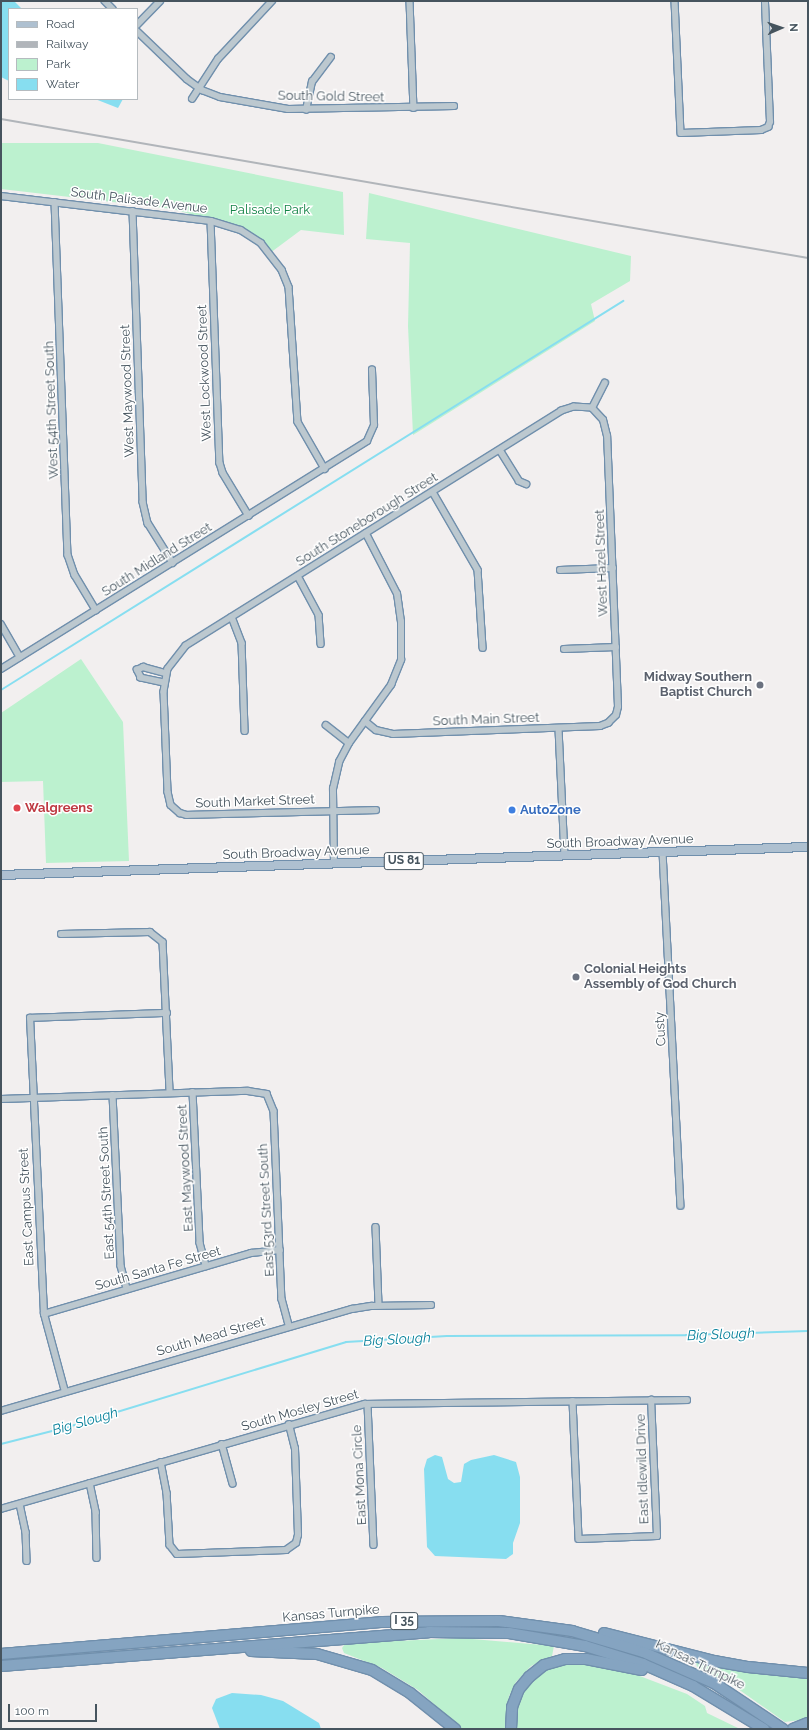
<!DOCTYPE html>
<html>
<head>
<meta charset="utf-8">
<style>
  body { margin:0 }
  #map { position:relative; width:809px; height:1730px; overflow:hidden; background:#f2efef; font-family:Raleway,sans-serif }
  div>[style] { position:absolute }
  .green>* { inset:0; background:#bcf1cf }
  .water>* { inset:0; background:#87def0 }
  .stream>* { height:2px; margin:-1px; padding:0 1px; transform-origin:1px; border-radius:1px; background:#87def0 }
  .roads { filter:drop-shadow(1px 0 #708fac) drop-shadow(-1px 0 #708fac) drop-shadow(0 1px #708fac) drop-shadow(0 -1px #708fac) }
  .minor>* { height:5.5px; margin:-2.75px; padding:0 2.75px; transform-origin:2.75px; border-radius:2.75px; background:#bcc8cf }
  .primary>* { height:8px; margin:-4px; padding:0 4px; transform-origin:4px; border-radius:4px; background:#aec0d0 }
  .motorway>* { height:10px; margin:-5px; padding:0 5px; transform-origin:5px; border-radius:5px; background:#85a4c1 }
  .rail>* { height:2px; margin:-1px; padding:0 1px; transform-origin:1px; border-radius:1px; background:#b1b5ba }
  .dots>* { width:11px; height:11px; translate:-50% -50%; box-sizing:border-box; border:2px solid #fff; border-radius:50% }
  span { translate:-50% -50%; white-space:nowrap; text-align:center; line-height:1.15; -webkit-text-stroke:3px #fff; paint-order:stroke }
  .shield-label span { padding:1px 3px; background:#fff; border:1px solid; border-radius:3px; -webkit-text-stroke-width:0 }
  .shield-label { font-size:12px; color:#46545e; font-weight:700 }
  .street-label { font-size:13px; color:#46545e }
  .park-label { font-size:13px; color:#138447 }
  .worship-label { font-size:13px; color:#5b616d; font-weight:700 }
  .right { translate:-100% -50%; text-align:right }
  .left { translate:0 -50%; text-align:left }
  .health-label { font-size:13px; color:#be3a42; font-weight:700 }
  .shop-label { font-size:13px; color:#366cbe; font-weight:700 }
  .water-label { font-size:14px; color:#07809a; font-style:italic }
  .frame { position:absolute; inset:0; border:2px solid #46545e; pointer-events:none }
  .legend { position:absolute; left:8px; top:8px; width:130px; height:92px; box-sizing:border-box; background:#fff; border:1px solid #b5bbbf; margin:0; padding:5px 7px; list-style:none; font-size:12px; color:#46545e }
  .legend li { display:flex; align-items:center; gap:8px; height:20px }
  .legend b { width:20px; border:1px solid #b5bbbf }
  .north { position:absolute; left:761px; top:8px; width:40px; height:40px; -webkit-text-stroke:3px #fff; paint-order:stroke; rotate:88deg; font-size:11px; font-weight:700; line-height:16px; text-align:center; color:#46545e }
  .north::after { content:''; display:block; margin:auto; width:14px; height:18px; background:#46545e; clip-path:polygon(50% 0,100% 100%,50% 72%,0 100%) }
  .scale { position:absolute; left:8px; top:1704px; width:89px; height:18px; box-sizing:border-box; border:2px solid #46545e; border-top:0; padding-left:5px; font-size:12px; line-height:14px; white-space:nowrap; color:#46545e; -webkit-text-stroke:3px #fff; paint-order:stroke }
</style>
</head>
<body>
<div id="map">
  <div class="green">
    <div style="clip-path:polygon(1px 143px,98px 143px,343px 192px,344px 235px,301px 230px,270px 253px,253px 236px,227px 225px,173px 209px,1px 189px)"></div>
    <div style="clip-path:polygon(369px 193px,631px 256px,630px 281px,591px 304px,595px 321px,413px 435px,408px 326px,410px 243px,366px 239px)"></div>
    <div style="clip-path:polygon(81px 659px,123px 722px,129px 861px,46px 863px,43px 781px,1px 782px,1px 713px)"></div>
    <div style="clip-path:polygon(461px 1638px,554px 1646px,552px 1656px,531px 1666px,516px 1682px,509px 1696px,506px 1729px,462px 1729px,418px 1690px,382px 1668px,344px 1653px,342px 1648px,345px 1644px,352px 1643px)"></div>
    <div style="clip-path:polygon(570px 1662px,590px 1662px,624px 1670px,687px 1694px,705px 1706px,707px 1713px,740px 1729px,516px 1729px,519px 1701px,528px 1684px,544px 1670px)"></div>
    <div style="clip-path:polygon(696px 1662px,745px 1672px,808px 1677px,808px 1719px,785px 1722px,731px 1684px,697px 1667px)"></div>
  </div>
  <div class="water">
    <div style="clip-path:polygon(1px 1px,14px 1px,22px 9px,9px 9px,9px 81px,1px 77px)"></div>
    <div style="clip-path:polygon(95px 99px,123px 99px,118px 108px)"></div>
    <div style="clip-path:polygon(435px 1455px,442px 1457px,448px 1479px,454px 1483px,461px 1482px,464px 1464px,471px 1460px,494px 1455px,516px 1462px,520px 1477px,520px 1523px,513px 1543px,513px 1554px,506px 1559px,435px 1556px,427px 1547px,424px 1469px,427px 1459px)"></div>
    <div style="clip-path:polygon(232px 1693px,261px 1695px,283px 1701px,319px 1723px,321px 1729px,220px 1729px,212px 1708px,216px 1699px)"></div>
  </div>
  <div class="stream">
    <div style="left:1px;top:690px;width:734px;rotate:-32.02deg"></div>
    <div style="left:1px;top:1444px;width:69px;rotate:-14.2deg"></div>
    <div style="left:68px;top:1427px;width:291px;rotate:-17deg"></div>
    <div style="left:346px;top:1342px;width:101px;rotate:-3.4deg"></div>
    <div style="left:447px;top:1336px;width:239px;rotate:-0.2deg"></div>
    <div style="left:686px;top:1335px;width:122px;rotate:-1.9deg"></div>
  </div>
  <div class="roads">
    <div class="minor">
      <div style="left:105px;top:1px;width:11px;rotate:45deg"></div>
      <div style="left:410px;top:1px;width:107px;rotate:87.9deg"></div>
      <div style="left:675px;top:1px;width:132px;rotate:87.4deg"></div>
      <div style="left:681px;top:133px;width:80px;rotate:-2.1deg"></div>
      <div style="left:761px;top:130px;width:8px;rotate:-23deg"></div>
      <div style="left:768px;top:127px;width:5px;rotate:-68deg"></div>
      <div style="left:770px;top:122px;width:121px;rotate:-92.4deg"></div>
      <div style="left:137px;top:25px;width:33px;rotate:-46deg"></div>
      <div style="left:137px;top:31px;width:69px;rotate:43.8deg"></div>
      <div style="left:187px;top:79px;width:19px;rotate:36deg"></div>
      <div style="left:202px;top:90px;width:19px;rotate:21deg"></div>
      <div style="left:220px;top:97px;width:69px;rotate:10deg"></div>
      <div style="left:288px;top:109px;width:166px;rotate:-1deg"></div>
      <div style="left:192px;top:99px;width:48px;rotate:-57deg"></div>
      <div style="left:218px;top:59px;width:79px;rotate:-47deg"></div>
      <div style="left:306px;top:110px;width:29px;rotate:-78deg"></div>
      <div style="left:312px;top:82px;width:31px;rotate:-53deg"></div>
      <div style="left:1px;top:196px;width:211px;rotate:6.8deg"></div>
      <div style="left:211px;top:221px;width:31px;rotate:17deg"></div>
      <div style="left:241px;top:230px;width:24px;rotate:33deg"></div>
      <div style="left:261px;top:243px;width:34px;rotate:52deg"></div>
      <div style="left:282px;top:270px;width:18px;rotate:68deg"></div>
      <div style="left:289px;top:287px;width:135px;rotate:86.2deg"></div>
      <div style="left:298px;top:422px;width:54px;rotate:60.1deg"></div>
      <div style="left:55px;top:202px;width:353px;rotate:87.9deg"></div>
      <div style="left:68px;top:555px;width:21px;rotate:71deg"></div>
      <div style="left:75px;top:575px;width:41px;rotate:59deg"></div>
      <div style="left:133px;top:211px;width:291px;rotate:88deg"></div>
      <div style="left:143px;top:502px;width:22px;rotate:77deg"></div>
      <div style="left:148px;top:523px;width:47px;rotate:58deg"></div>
      <div style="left:211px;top:221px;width:242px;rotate:87.9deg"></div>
      <div style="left:220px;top:463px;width:10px;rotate:73deg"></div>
      <div style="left:223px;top:473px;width:50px;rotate:58.8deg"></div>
      <div style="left:592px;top:408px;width:28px;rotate:-63deg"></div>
      <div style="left:500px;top:450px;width:36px;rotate:58deg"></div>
      <div style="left:519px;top:481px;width:8px;rotate:23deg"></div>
      <div style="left:433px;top:492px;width:90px;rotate:60deg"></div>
      <div style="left:478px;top:570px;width:78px;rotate:86.3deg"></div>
      <div style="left:560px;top:570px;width:53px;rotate:-2.2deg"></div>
      <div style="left:298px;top:576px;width:44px;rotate:61.7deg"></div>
      <div style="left:319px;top:615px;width:29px;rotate:86deg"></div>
      <div style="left:232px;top:617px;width:28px;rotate:69deg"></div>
      <div style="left:242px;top:643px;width:88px;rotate:88deg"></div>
      <div style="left:1px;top:624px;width:38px;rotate:60deg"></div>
      <div style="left:564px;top:649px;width:52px;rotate:-2.2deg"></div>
      <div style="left:1px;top:669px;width:431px;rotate:-31.9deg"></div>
      <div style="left:367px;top:441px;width:17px;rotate:-66deg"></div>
      <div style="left:374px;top:425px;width:55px;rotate:-92.1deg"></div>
      <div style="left:164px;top:683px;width:24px;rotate:-168deg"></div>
      <div style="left:141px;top:678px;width:9px;rotate:-117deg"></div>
      <div style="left:137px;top:670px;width:7px;rotate:-27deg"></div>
      <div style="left:143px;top:667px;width:24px;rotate:15deg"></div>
      <div style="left:365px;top:721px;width:14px;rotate:39deg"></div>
      <div style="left:376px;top:730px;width:17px;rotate:13deg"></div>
      <div style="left:393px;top:734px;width:207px;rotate:-2.2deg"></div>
      <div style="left:600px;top:726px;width:9px;rotate:-21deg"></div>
      <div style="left:608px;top:723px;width:11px;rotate:-45deg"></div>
      <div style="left:616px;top:715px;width:8px;rotate:-76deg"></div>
      <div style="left:618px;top:707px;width:271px;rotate:-92.3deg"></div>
      <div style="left:607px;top:436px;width:16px;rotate:-104deg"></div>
      <div style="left:603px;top:420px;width:16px;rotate:-133deg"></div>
      <div style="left:592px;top:408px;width:18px;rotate:-177deg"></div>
      <div style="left:574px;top:407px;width:13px;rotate:162deg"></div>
      <div style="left:562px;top:411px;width:443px;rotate:148deg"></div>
      <div style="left:186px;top:646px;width:29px;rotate:128deg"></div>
      <div style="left:168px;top:669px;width:23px;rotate:100deg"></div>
      <div style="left:164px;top:692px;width:100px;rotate:87.7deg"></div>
      <div style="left:168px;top:792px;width:13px;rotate:77deg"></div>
      <div style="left:171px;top:805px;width:12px;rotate:42deg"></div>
      <div style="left:180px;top:813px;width:7px;rotate:16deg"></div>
      <div style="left:187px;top:815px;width:189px;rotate:-1.5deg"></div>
      <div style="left:326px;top:725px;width:29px;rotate:38deg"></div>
      <div style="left:559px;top:729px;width:126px;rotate:87.3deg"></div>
      <div style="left:663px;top:852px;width:354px;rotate:87.1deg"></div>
      <div style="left:334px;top:864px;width:75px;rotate:-90.8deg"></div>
      <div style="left:333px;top:789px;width:28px;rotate:-77deg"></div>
      <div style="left:339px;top:762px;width:21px;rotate:-62deg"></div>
      <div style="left:349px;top:743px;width:72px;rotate:-54.1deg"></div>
      <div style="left:391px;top:685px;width:27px;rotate:-68deg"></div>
      <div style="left:401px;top:660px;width:38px;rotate:-90deg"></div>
      <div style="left:401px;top:622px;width:28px;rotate:-98deg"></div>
      <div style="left:397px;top:594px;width:68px;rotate:-117.3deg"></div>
      <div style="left:61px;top:934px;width:89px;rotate:-1.3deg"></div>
      <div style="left:150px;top:932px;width:16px;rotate:38deg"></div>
      <div style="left:163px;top:942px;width:151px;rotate:87.3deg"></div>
      <div style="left:193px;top:1092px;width:151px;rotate:87.3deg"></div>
      <div style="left:200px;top:1243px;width:24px;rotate:75deg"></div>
      <div style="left:113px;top:1095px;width:171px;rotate:87.3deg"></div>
      <div style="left:121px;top:1266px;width:24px;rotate:75deg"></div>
      <div style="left:1px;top:1099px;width:247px;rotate:-1.9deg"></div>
      <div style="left:248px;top:1091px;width:19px;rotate:9deg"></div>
      <div style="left:267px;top:1094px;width:18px;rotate:68deg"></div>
      <div style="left:274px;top:1111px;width:188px;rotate:87.6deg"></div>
      <div style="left:282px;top:1299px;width:28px;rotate:75deg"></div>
      <div style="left:376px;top:1227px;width:78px;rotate:87.8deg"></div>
      <div style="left:44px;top:1314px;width:216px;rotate:-16.4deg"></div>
      <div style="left:251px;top:1253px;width:29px;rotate:-6deg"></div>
      <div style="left:65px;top:1392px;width:81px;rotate:-105.1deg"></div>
      <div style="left:44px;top:1314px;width:296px;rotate:-92.7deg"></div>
      <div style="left:30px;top:1018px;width:137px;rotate:-2.1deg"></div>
      <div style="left:573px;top:1401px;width:138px;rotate:87.5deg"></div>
      <div style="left:579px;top:1539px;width:78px;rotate:-2.2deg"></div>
      <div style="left:657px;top:1536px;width:136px;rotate:-92.5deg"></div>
      <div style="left:368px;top:1404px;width:141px;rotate:87.6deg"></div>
      <div style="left:1px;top:1411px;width:366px;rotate:-16.2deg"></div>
      <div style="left:352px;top:1309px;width:20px;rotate:-9deg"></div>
      <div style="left:372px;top:1306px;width:59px;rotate:-1deg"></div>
      <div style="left:222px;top:1444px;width:41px;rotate:74.6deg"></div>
      <div style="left:161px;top:1462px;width:32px;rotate:79deg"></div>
      <div style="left:167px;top:1493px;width:52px;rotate:86.7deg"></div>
      <div style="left:170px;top:1545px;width:11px;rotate:52deg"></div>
      <div style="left:177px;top:1554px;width:109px;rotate:-2.1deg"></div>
      <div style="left:286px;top:1550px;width:12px;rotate:-35deg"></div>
      <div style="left:296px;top:1543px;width:8px;rotate:-76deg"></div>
      <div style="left:298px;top:1535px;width:86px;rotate:-92deg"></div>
      <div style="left:295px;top:1449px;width:25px;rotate:-104deg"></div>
      <div style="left:90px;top:1483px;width:30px;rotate:78deg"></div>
      <div style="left:96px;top:1512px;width:46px;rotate:88.8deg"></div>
      <div style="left:20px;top:1504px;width:29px;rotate:78deg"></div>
      <div style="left:26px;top:1532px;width:29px;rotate:88deg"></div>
      <div style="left:1px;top:1509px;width:379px;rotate:-16.1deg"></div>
      <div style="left:365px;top:1404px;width:322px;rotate:-0.7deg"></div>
    </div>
    <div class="primary">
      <div style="left:1px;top:875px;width:807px;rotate:-1.99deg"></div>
    </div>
    <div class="motorway">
      <div style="left:604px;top:1633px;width:114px;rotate:14.3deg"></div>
      <div style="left:714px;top:1661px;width:35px;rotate:10deg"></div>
      <div style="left:748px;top:1667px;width:60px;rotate:5.7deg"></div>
      <div style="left:251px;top:1651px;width:66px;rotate:2.6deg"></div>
      <div style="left:317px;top:1654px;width:57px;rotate:16.2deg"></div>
      <div style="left:372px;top:1670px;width:44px;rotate:31.2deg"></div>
      <div style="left:410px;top:1693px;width:58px;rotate:38.7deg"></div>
      <div style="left:1px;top:1654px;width:381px;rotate:-4.8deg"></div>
      <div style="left:381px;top:1622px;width:118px;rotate:-0.5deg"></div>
      <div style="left:499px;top:1621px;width:74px;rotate:7.8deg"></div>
      <div style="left:572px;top:1631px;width:74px;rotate:16.5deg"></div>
      <div style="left:643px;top:1652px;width:77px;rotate:23.6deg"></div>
      <div style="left:714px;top:1683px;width:83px;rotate:33.7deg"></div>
      <div style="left:1px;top:1666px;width:429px;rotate:-4.5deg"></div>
      <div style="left:429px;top:1632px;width:80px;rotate:0.7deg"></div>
      <div style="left:509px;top:1633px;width:77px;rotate:9.7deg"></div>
      <div style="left:585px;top:1646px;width:61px;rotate:17.2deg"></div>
      <div style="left:643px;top:1664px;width:55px;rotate:23.7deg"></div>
      <div style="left:693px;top:1686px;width:83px;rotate:31.2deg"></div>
      <div style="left:511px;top:1729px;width:22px;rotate:-87deg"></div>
      <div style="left:512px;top:1707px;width:19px;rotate:-69deg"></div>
      <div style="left:519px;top:1689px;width:16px;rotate:-50deg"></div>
      <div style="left:529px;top:1677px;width:19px;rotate:-39deg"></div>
      <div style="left:544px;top:1665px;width:22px;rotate:-16deg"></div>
      <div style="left:565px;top:1659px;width:21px"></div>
      <div style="left:586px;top:1659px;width:57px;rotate:11.1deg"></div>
      <div style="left:793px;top:1729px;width:16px;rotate:-22deg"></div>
    </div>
  </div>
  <div class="rail">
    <div style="left:1px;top:119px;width:819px;rotate:9.77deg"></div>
  </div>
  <div class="dots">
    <div style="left:760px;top:685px;background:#6b7280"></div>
    <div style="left:17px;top:808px;background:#e0444e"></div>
    <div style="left:512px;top:810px;background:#3f7fe0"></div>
    <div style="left:576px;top:977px;background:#6b7280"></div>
  </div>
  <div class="shield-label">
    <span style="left:404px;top:861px">US 81</span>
    <span style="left:404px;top:1621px">I 35</span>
  </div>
  <div class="street-label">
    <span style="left:331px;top:97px;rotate:1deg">South Gold Street</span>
    <span style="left:139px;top:201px;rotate:7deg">South Palisade Avenue</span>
    <span style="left:205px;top:373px;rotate:-92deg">West Lockwood Street</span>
    <span style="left:128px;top:391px;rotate:-92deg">West Maywood Street</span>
    <span style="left:52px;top:410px;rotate:-92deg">West 54th Street South</span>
    <span style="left:367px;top:520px;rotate:-32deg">South Stoneborough Street</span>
    <span style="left:157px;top:560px;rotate:-32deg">South Midland Street</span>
    <span style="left:602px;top:563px;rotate:-92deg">West Hazel Street</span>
    <span style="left:486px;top:720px;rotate:-2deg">South Main Street</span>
    <span style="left:255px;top:802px;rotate:-2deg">South Market Street</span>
    <span style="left:620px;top:842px;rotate:-2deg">South Broadway Avenue</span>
    <span style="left:296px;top:853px;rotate:-2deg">South Broadway Avenue</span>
    <span style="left:661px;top:1029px;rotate:-93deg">Custy</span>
    <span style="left:186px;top:1168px;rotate:-93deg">East Maywood Street</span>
    <span style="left:107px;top:1193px;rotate:-93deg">East 54th Street South</span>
    <span style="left:27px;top:1207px;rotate:-93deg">East Campus Street</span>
    <span style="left:267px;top:1210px;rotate:-93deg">East 53rd Street South</span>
    <span style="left:158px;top:1269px;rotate:-16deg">South Santa Fe Street</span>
    <span style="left:211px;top:1337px;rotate:-16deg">South Mead Street</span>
    <span style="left:300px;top:1411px;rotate:-16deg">South Mosley Street</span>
    <span style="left:643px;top:1469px;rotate:-92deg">East Idlewild Drive</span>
    <span style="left:360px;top:1475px;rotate:-93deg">East Mona Circle</span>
    <span style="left:331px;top:1614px;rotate:-5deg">Kansas Turnpike</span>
    <span style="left:700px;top:1665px;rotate:26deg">Kansas Turnpike</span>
  </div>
  <div class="park-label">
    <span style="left:270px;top:210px">Palisade Park</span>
  </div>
  <div class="worship-label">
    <span class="right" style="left:752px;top:685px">Midway Southern<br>Baptist Church</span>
    <span class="left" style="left:584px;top:977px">Colonial Heights<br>Assembly of God Church</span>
  </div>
  <div class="health-label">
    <span class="left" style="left:25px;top:808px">Walgreens</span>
  </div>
  <div class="shop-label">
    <span class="left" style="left:520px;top:810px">AutoZone</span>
  </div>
  <div class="water-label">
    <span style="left:721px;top:1334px;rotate:-2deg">Big Slough</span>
    <span style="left:397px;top:1339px;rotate:-3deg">Big Slough</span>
    <span style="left:85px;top:1421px;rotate:-16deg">Big Slough</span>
  </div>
  <div class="frame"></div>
  <ul class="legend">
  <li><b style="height:5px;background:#aec0d0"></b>Road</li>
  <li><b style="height:5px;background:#b1b5ba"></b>Railway</li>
  <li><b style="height:11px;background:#bcf1cf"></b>Park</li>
  <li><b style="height:11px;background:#87def0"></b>Water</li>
  </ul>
  <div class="north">N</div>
  <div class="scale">100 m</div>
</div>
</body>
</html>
